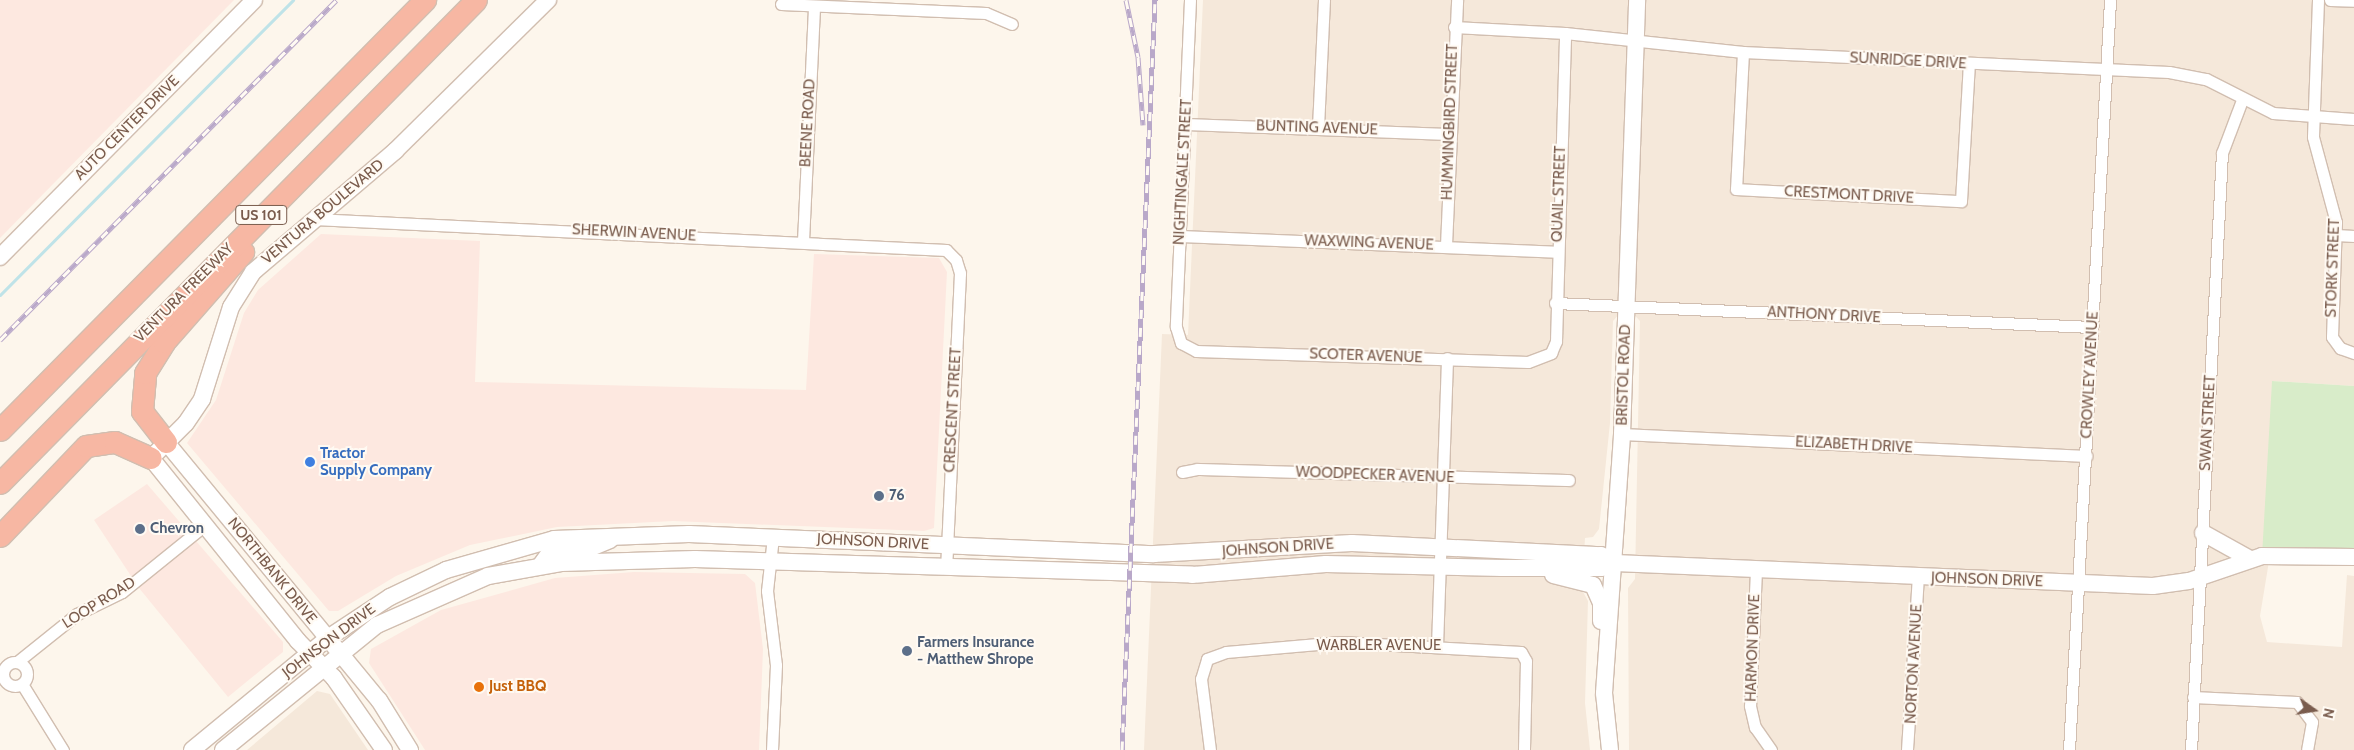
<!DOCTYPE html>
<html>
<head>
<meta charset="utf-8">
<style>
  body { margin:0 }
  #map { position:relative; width:2354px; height:750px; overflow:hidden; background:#fdf6ec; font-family:Cabin,sans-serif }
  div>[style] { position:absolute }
  .residential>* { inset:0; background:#f5e8da }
  .commercial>* { inset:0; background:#fde8e0 }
  .green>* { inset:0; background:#d8ecc9 }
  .stream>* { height:3px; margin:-1.5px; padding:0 1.5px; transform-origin:1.5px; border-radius:1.5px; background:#bfe3e8 }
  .roads { filter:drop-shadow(1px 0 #d1beb0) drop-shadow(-1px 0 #d1beb0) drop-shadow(0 1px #d1beb0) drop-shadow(0 -1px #d1beb0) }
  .street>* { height:11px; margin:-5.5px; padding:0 5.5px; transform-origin:5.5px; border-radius:5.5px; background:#fff }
  .street>.ring { margin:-5.5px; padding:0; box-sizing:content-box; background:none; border:11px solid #fff; border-radius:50% }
  .secondary>* { height:16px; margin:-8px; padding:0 8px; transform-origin:8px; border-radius:8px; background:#fff }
  .highway>* { height:21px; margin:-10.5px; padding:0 10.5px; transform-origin:10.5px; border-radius:10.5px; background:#f7b7a3 }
  .rail>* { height:5px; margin-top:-2.5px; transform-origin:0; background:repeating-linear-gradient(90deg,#fffaf3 0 9px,#b9a8c9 0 18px); box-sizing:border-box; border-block:1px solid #b9a8c9 }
  .dots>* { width:14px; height:14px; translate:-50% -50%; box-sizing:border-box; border:2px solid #fffaf3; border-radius:50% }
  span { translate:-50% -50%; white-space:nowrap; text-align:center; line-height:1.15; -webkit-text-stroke:4px #fffaf3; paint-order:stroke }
  .shield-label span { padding:1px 4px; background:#fffaf3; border:1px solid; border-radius:4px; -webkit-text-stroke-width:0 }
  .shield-label { font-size:14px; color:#7a5c4d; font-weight:700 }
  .street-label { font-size:15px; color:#7a5c4d }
  .shop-label { font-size:15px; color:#366cbe; font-weight:700 }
  .left { translate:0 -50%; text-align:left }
  .service-label { font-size:15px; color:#4e5e75; font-weight:700 }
  .food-label { font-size:15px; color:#c56008; font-weight:700 }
  .north { position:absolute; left:2289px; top:685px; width:50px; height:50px; -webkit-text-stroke:4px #fffaf3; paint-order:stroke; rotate:103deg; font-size:14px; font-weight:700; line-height:20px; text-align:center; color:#7a5c4d }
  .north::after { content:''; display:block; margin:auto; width:18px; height:22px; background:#7a5c4d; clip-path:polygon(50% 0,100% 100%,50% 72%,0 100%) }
</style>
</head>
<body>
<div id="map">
  <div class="residential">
    <div style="clip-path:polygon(1203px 0,1628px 0,1627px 225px,1637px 0,2354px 0,2354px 386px,2272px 381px,2270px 555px,2260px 616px,2267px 642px,2342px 647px,2347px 575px,2354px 576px,2354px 750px,1629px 750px,1628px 588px,1635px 579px,1640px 321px,1626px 306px,1613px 321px,1610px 423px,1599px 529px,1593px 537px,1585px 538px,1582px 590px,1588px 601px,1585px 703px,1590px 750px,1144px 750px,1162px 334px,1188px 335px)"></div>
    <div style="clip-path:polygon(317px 691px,330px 694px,368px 750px,247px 750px)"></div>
  </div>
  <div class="commercial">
    <div style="clip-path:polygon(0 0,234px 0,0 238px)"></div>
    <div style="clip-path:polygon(321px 234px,480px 241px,475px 382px,806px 390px,814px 254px,939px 258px,947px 272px,934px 528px,924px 531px,673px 521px,557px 527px,470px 545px,396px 576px,338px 611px,329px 611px,187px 443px,216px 400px,244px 313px,258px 290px)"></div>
    <div style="clip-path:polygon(147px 484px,283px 642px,283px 652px,228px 697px,139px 588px,94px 520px)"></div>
    <div style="clip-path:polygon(634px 572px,745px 574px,755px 583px,763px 649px,759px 750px,425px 750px,369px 663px,371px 649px,441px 610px,555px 578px)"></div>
  </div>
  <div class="green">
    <div style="clip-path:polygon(2272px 381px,2354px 386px,2354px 557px,2262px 556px)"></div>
  </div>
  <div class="stream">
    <div style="left:0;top:295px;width:416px;rotate:-45.2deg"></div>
  </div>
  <div class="roads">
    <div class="street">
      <div style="left:1190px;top:0;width:327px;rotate:92.5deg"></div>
      <div style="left:1176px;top:327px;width:17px;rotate:73deg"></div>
      <div style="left:1181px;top:343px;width:17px;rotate:28deg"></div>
      <div style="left:1196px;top:351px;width:332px;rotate:1.9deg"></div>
      <div style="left:1528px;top:362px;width:25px;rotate:-21deg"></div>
      <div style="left:1551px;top:353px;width:13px;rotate:-67deg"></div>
      <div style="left:1556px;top:341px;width:308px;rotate:-88.3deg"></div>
      <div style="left:2318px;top:0;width:137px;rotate:92.1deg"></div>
      <div style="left:2313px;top:137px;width:88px;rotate:74.9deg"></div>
      <div style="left:2336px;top:222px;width:115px;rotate:92deg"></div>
      <div style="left:2332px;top:337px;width:14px;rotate:54deg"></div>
      <div style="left:2340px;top:348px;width:15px;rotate:20deg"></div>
      <div style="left:2330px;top:0;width:24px;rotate:2deg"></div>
      <div style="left:781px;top:4px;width:205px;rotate:2.5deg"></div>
      <div style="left:986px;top:13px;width:28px;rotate:23deg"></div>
      <div style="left:1454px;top:27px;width:111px;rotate:3.1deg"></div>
      <div style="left:1565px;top:33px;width:179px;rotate:6.1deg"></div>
      <div style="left:1743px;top:52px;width:426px;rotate:2.7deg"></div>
      <div style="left:2169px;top:72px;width:38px;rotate:11deg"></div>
      <div style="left:2206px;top:79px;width:75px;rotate:26.9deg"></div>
      <div style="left:2273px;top:113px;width:81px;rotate:4.2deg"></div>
      <div style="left:1743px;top:52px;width:137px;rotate:92.9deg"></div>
      <div style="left:1736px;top:189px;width:225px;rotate:3.1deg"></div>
      <div style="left:1961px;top:201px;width:137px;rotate:-86.7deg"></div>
      <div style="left:1185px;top:124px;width:264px;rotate:2.2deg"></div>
      <div style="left:1318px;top:127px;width:127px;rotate:-87.3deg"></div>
      <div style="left:314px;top:219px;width:633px;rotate:2.81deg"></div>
      <div style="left:946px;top:250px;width:14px;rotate:45deg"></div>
      <div style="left:956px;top:260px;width:14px;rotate:73deg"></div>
      <div style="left:960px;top:273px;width:294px;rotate:92.7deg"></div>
      <div style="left:2336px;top:235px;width:18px;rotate:3deg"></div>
      <div style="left:1180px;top:236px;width:377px;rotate:2.4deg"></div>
      <div style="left:803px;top:241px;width:235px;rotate:-87.3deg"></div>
      <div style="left:1446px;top:245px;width:245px;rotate:-87.4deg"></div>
      <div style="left:1555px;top:303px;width:538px;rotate:2.56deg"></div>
      <div style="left:1622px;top:434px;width:465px;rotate:2.7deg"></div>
      <div style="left:1182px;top:472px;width:15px;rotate:-11deg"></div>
      <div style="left:1197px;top:469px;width:372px;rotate:1.7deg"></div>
      <div style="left:1756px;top:570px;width:136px;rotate:92.5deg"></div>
      <div style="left:1750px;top:706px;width:22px;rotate:77deg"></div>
      <div style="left:1755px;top:727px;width:28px;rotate:55deg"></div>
      <div style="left:1437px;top:646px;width:288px;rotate:-88deg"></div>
      <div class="ring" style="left:3px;top:662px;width:13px;height:13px"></div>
      <div style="left:17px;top:662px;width:77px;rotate:-38.7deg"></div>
      <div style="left:77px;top:614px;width:50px;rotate:-26.1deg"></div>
      <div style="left:122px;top:592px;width:107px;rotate:-38.9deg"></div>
      <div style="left:22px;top:684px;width:78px;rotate:58.2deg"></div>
      <div style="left:2193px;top:697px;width:104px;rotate:2.8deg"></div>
      <div style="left:2297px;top:702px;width:25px;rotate:53deg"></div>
      <div style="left:2312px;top:722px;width:28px;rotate:100deg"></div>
      <div style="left:772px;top:750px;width:85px;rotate:-87.3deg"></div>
      <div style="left:776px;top:665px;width:75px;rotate:-96.9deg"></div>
      <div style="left:767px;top:591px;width:54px;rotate:-83.7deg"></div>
      <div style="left:1210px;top:750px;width:72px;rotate:-97.2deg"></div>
      <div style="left:1201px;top:679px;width:21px;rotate:-73deg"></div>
      <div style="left:1207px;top:659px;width:20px;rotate:-20deg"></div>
      <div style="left:1226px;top:652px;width:115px;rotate:-5deg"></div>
      <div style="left:1341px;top:642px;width:180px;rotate:3.2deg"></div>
      <div style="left:1521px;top:652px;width:10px;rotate:61deg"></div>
      <div style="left:1526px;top:661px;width:89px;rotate:91.3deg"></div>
      <div style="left:1907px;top:750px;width:173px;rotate:-86.4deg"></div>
      <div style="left:2069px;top:750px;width:751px;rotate:-86.87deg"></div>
      <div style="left:2191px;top:750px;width:598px;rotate:-87.03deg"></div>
      <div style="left:2222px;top:153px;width:57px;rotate:-69.3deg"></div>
    </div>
    <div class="secondary">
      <div style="left:0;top:257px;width:361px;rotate:-45.3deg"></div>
      <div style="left:166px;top:442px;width:335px;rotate:50.5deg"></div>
      <div style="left:379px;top:700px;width:59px;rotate:58.2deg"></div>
      <div style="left:2203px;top:533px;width:54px;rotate:29deg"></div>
      <div style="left:540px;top:566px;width:17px;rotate:-54deg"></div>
      <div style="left:550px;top:552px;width:41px;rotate:-5.6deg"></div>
      <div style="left:591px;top:548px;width:21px;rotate:-23deg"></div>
      <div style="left:1553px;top:575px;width:41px;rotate:14deg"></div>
      <div style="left:1593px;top:585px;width:20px;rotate:66deg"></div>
      <div style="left:1601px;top:603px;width:18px;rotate:90deg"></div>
      <div style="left:192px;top:750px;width:176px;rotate:-39.5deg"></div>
      <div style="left:328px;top:638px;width:74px;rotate:-33.5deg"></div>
      <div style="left:390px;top:597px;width:62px;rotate:-25.7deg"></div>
      <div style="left:446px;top:570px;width:112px;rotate:-16deg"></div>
      <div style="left:554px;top:539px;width:135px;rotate:-2.1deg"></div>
      <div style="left:689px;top:534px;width:465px;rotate:2.5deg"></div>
      <div style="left:1154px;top:554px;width:198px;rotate:-3.2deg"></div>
      <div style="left:1352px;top:543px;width:249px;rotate:2.8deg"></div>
      <div style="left:1601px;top:555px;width:16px;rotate:30deg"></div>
      <div style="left:223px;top:750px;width:198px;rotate:-39.1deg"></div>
      <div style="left:377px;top:625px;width:121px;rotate:-23.8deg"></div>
      <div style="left:488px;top:576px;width:74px;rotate:-10.1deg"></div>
      <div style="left:561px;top:563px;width:134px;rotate:-1.7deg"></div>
      <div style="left:695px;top:559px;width:497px;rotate:1.8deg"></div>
      <div style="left:1192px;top:575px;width:134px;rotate:-4.7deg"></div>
      <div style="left:1326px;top:564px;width:176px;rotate:1.3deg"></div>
      <div style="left:1502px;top:568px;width:99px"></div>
      <div style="left:1601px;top:568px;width:15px;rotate:-20deg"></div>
      <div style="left:1615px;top:563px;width:538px;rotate:2.45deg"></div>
      <div style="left:2153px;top:586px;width:36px;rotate:-8deg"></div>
      <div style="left:2189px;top:581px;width:77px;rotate:-18.9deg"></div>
      <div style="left:2262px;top:556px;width:92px;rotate:0.6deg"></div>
      <div style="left:384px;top:750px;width:88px;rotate:-124.8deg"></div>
      <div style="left:334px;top:678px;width:52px;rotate:-134.2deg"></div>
      <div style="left:298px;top:641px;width:235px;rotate:-128.8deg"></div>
      <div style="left:151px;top:458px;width:49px;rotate:-45deg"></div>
      <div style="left:186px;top:423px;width:29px;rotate:-56deg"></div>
      <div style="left:202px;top:399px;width:96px;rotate:-72.5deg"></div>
      <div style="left:231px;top:307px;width:41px;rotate:-57.8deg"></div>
      <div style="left:253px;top:272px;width:187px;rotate:-40.4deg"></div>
      <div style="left:395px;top:151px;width:215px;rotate:-44.6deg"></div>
      <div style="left:1610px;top:750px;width:57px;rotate:-96deg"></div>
      <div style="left:1604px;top:693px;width:260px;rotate:-86deg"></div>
      <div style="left:1622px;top:434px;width:434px;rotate:-88deg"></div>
    </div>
    <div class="highway">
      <div style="left:0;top:430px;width:605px;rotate:-45.34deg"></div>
      <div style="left:166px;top:442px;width:39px;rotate:-128deg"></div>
      <div style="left:142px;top:411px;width:38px;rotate:-85deg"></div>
      <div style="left:145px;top:373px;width:36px;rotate:-58deg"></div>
      <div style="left:164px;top:342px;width:120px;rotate:-48.7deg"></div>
      <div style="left:0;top:483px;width:678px;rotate:-45.42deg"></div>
      <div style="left:0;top:536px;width:124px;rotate:-46.3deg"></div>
      <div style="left:86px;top:446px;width:29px;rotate:-8deg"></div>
      <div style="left:115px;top:442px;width:39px;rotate:24deg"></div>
    </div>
  </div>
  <div class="rail">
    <div style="left:1126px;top:0;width:58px;rotate:78.1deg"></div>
    <div style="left:1138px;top:57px;width:68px;rotate:85.8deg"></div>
    <div style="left:0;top:340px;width:478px;rotate:-45.3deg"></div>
    <div style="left:1122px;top:750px;width:751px;rotate:-87.48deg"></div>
  </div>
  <div class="dots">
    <div style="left:310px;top:462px;background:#3f7fe0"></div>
    <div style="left:879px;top:496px;background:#5c6f8a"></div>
    <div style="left:140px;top:529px;background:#5c6f8a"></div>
    <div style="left:907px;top:651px;background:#5c6f8a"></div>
    <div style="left:479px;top:687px;background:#e8710a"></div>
  </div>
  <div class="shield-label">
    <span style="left:261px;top:215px">US 101</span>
  </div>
  <div class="street-label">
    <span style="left:1908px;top:61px;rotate:3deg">SUNRIDGE DRIVE</span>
    <span style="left:1450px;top:122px;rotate:-88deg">HUMMINGBIRD STREET</span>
    <span style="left:808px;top:123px;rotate:-87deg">BEENE ROAD</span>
    <span style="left:127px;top:128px;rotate:-45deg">AUTO CENTER DRIVE</span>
    <span style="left:1317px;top:128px;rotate:2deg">BUNTING AVENUE</span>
    <span style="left:1183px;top:172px;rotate:-87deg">NIGHTINGALE STREET</span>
    <span style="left:1559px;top:194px;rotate:-88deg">QUAIL STREET</span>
    <span style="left:1849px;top:195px;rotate:3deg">CRESTMONT DRIVE</span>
    <span style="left:323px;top:212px;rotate:-40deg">VENTURA BOULEVARD</span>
    <span style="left:634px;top:233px;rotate:3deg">SHERWIN AVENUE</span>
    <span style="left:1369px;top:243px;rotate:2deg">WAXWING AVENUE</span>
    <span style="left:2333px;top:268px;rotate:-88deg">STORK STREET</span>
    <span style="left:184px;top:293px;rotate:-45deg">VENTURA FREEWAY</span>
    <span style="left:1824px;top:315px;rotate:3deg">ANTHONY DRIVE</span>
    <span style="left:1366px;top:356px;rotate:2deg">SCOTER AVENUE</span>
    <span style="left:1624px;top:375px;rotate:-88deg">BRISTOL ROAD</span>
    <span style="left:2090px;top:375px;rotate:-87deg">CROWLEY AVENUE</span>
    <span style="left:953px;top:410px;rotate:-87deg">CRESCENT STREET</span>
    <span style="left:2208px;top:423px;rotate:-87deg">SWAN STREET</span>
    <span style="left:1854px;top:445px;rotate:3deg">ELIZABETH DRIVE</span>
    <span style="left:1375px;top:475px;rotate:2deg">WOODPECKER AVENUE</span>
    <span style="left:873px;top:542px;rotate:3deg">JOHNSON DRIVE</span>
    <span style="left:1278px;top:548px;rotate:-4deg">JOHNSON DRIVE</span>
    <span style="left:272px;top:571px;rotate:51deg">NORTHBANK DRIVE</span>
    <span style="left:1987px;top:580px;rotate:2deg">JOHNSON DRIVE</span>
    <span style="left:99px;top:603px;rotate:-32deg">LOOP ROAD</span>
    <span style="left:329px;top:641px;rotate:-37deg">JOHNSON DRIVE</span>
    <span style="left:1379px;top:646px">WARBLER AVENUE</span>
    <span style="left:1753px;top:648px;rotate:-88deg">HARMON DRIVE</span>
    <span style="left:1914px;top:664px;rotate:-87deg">NORTON AVENUE</span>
  </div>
  <div class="shop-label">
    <span class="left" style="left:320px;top:462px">Tractor<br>Supply Company</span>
  </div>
  <div class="service-label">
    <span class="left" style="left:889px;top:496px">76</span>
    <span class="left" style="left:150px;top:529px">Chevron</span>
    <span class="left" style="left:917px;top:651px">Farmers Insurance<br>- Matthew Shrope</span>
  </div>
  <div class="food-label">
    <span class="left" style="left:489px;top:687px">Just BBQ</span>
  </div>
  <div class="north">N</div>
</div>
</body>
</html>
